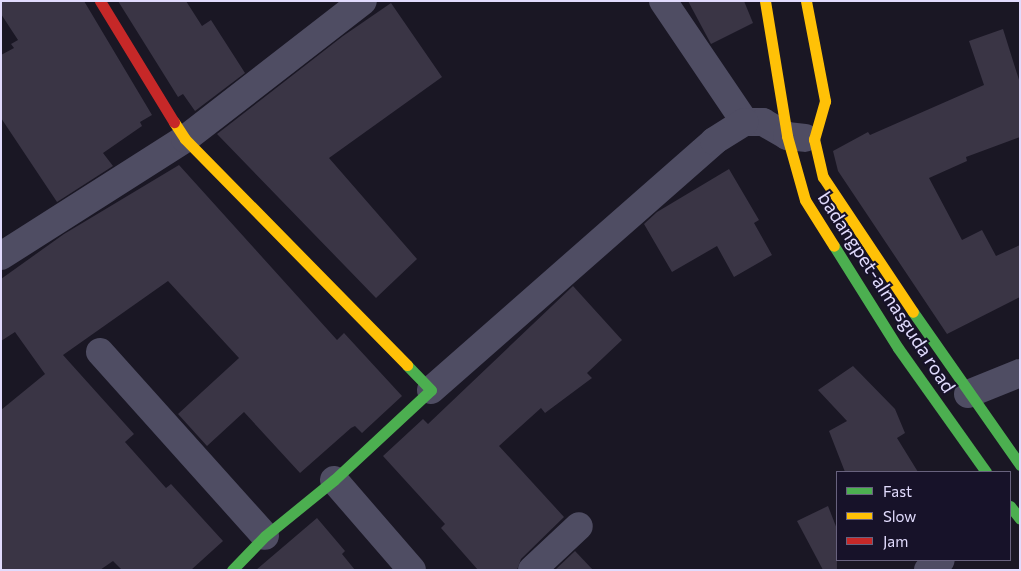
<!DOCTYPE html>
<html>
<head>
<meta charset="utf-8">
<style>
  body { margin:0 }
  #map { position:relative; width:1021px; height:571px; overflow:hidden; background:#1a1724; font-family:Commissioner,sans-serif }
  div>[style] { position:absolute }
  .building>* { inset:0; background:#3a3545 }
  .street>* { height:28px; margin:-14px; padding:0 14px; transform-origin:14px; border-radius:14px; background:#4f4d63 }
  .fast>* { height:11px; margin:-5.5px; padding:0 5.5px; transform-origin:5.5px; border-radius:5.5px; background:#4caf50 }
  .slow>* { height:11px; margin:-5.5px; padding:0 5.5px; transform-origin:5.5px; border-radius:5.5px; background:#ffc107 }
  .jam>* { height:11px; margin:-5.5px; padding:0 5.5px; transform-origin:5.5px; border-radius:5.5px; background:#c62828 }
  span { translate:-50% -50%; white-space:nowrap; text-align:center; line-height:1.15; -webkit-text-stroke:4px #171229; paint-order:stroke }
  .street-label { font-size:19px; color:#e1dbfd }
  .frame { position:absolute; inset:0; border:2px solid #e1dbfd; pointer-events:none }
  .legend { position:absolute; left:836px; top:471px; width:175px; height:90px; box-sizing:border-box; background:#171229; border:1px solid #68627e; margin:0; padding:6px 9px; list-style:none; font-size:15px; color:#e1dbfd }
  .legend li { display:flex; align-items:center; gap:10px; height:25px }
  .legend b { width:25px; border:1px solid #68627e }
</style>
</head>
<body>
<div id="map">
  <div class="building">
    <div style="clip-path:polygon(1px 1px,84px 1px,152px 115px,140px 122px,142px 126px,103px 153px,113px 166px,57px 202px,1px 118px,1px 55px,14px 48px,11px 44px,18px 40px,1px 14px)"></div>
    <div style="clip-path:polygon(118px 1px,186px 1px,202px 26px,211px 20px,245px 73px,195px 111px,183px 94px,178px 97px)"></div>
    <div style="clip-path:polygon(688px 1px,744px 1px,753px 23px,711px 44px)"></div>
    <div style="clip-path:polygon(391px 3px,442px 77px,329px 158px,417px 259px,376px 298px,217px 134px,343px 36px)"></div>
    <div style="clip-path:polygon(1003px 29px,1020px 83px,1020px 137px,966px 157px,967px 161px,929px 178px,962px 240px,982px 230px,996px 256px,1020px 245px,1020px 297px,947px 334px,838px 171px,833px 151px,868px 132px,870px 135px,984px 85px,969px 41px)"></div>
    <div style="clip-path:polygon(179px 165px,337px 340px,344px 333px,402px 396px,362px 433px,355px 426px,351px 428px,300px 473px,244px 412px,207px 446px,178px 414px,239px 358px,168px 281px,63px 355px,134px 434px,125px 442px,166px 488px,171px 484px,223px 541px,191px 570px,122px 570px,113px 561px,100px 570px,1px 570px,1px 410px,45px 374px,15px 332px,1px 341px,1px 279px,64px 234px)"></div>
    <div style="clip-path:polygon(729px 169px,759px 220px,754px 223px,772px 255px,734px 277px,717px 246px,672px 272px,644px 224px,657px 212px)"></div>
    <div style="clip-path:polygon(573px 286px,622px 340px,587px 373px,592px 378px,545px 413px,541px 408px,499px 446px,564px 517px,521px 559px,517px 570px,478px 570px,441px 528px,445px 524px,383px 456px,423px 419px,428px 424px)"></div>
    <div style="clip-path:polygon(853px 366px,895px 409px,905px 433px,897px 438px,918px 472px,845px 472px,829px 431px,847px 421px,818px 390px)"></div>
    <div style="clip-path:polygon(828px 506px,837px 529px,837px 570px,823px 570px,797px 521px)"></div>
    <div style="clip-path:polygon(317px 518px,345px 551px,342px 554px,355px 570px,256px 570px)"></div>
    <div style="clip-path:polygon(575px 551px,593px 570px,555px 570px)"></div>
  </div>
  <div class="street">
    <div style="left:663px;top:1px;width:146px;rotate:55.9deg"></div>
    <div style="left:745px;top:122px;width:18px"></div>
    <div style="left:763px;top:122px;width:28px;rotate:30deg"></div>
    <div style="left:787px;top:136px;width:18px;rotate:6deg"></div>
    <div style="left:1px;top:256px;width:218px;rotate:-32.5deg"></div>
    <div style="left:185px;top:139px;width:225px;rotate:-37.8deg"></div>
    <div style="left:100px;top:352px;width:247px;rotate:48.1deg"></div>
    <div style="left:431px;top:390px;width:377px;rotate:-41.3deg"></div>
    <div style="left:714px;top:141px;width:36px;rotate:-32deg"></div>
    <div style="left:968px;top:394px;width:56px;rotate:-22deg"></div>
    <div style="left:334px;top:480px;width:119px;rotate:49.1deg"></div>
    <div style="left:532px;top:570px;width:64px;rotate:-43.1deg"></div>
    <div style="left:928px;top:570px;width:16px;rotate:-38deg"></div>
  </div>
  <div class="fast">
    <div style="left:834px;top:246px;width:120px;rotate:57.9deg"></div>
    <div style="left:898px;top:348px;width:152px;rotate:54.6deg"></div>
    <div style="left:913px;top:312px;width:187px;rotate:55deg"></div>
    <div style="left:1010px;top:506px;width:16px;rotate:52deg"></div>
    <div style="left:232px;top:570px;width:47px;rotate:-45.9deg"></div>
    <div style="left:265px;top:536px;width:89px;rotate:-39.1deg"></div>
    <div style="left:334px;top:480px;width:132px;rotate:-42.9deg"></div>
    <div style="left:431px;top:390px;width:35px;rotate:-134deg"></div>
  </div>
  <div class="slow">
    <div style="left:765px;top:1px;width:137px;rotate:80.7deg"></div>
    <div style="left:787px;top:136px;width:66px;rotate:74.3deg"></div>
    <div style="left:805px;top:200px;width:54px;rotate:57.8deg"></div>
    <div style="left:806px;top:1px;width:102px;rotate:79.2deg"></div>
    <div style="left:825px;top:101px;width:40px;rotate:106deg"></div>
    <div style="left:814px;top:139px;width:39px;rotate:77deg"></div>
    <div style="left:823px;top:177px;width:162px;rotate:56.3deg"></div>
    <div style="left:174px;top:122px;width:20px;rotate:57deg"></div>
    <div style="left:185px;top:139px;width:317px;rotate:45.5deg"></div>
  </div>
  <div class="jam">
    <div style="left:100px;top:1px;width:142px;rotate:58.6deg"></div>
  </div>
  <div class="street-label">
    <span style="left:887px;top:292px;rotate:57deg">badangpet-almasguda road</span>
  </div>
  <div class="frame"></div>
  <ul class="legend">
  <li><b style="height:6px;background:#4caf50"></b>Fast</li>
  <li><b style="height:6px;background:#ffc107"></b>Slow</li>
  <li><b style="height:6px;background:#c62828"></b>Jam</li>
  </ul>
</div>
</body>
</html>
